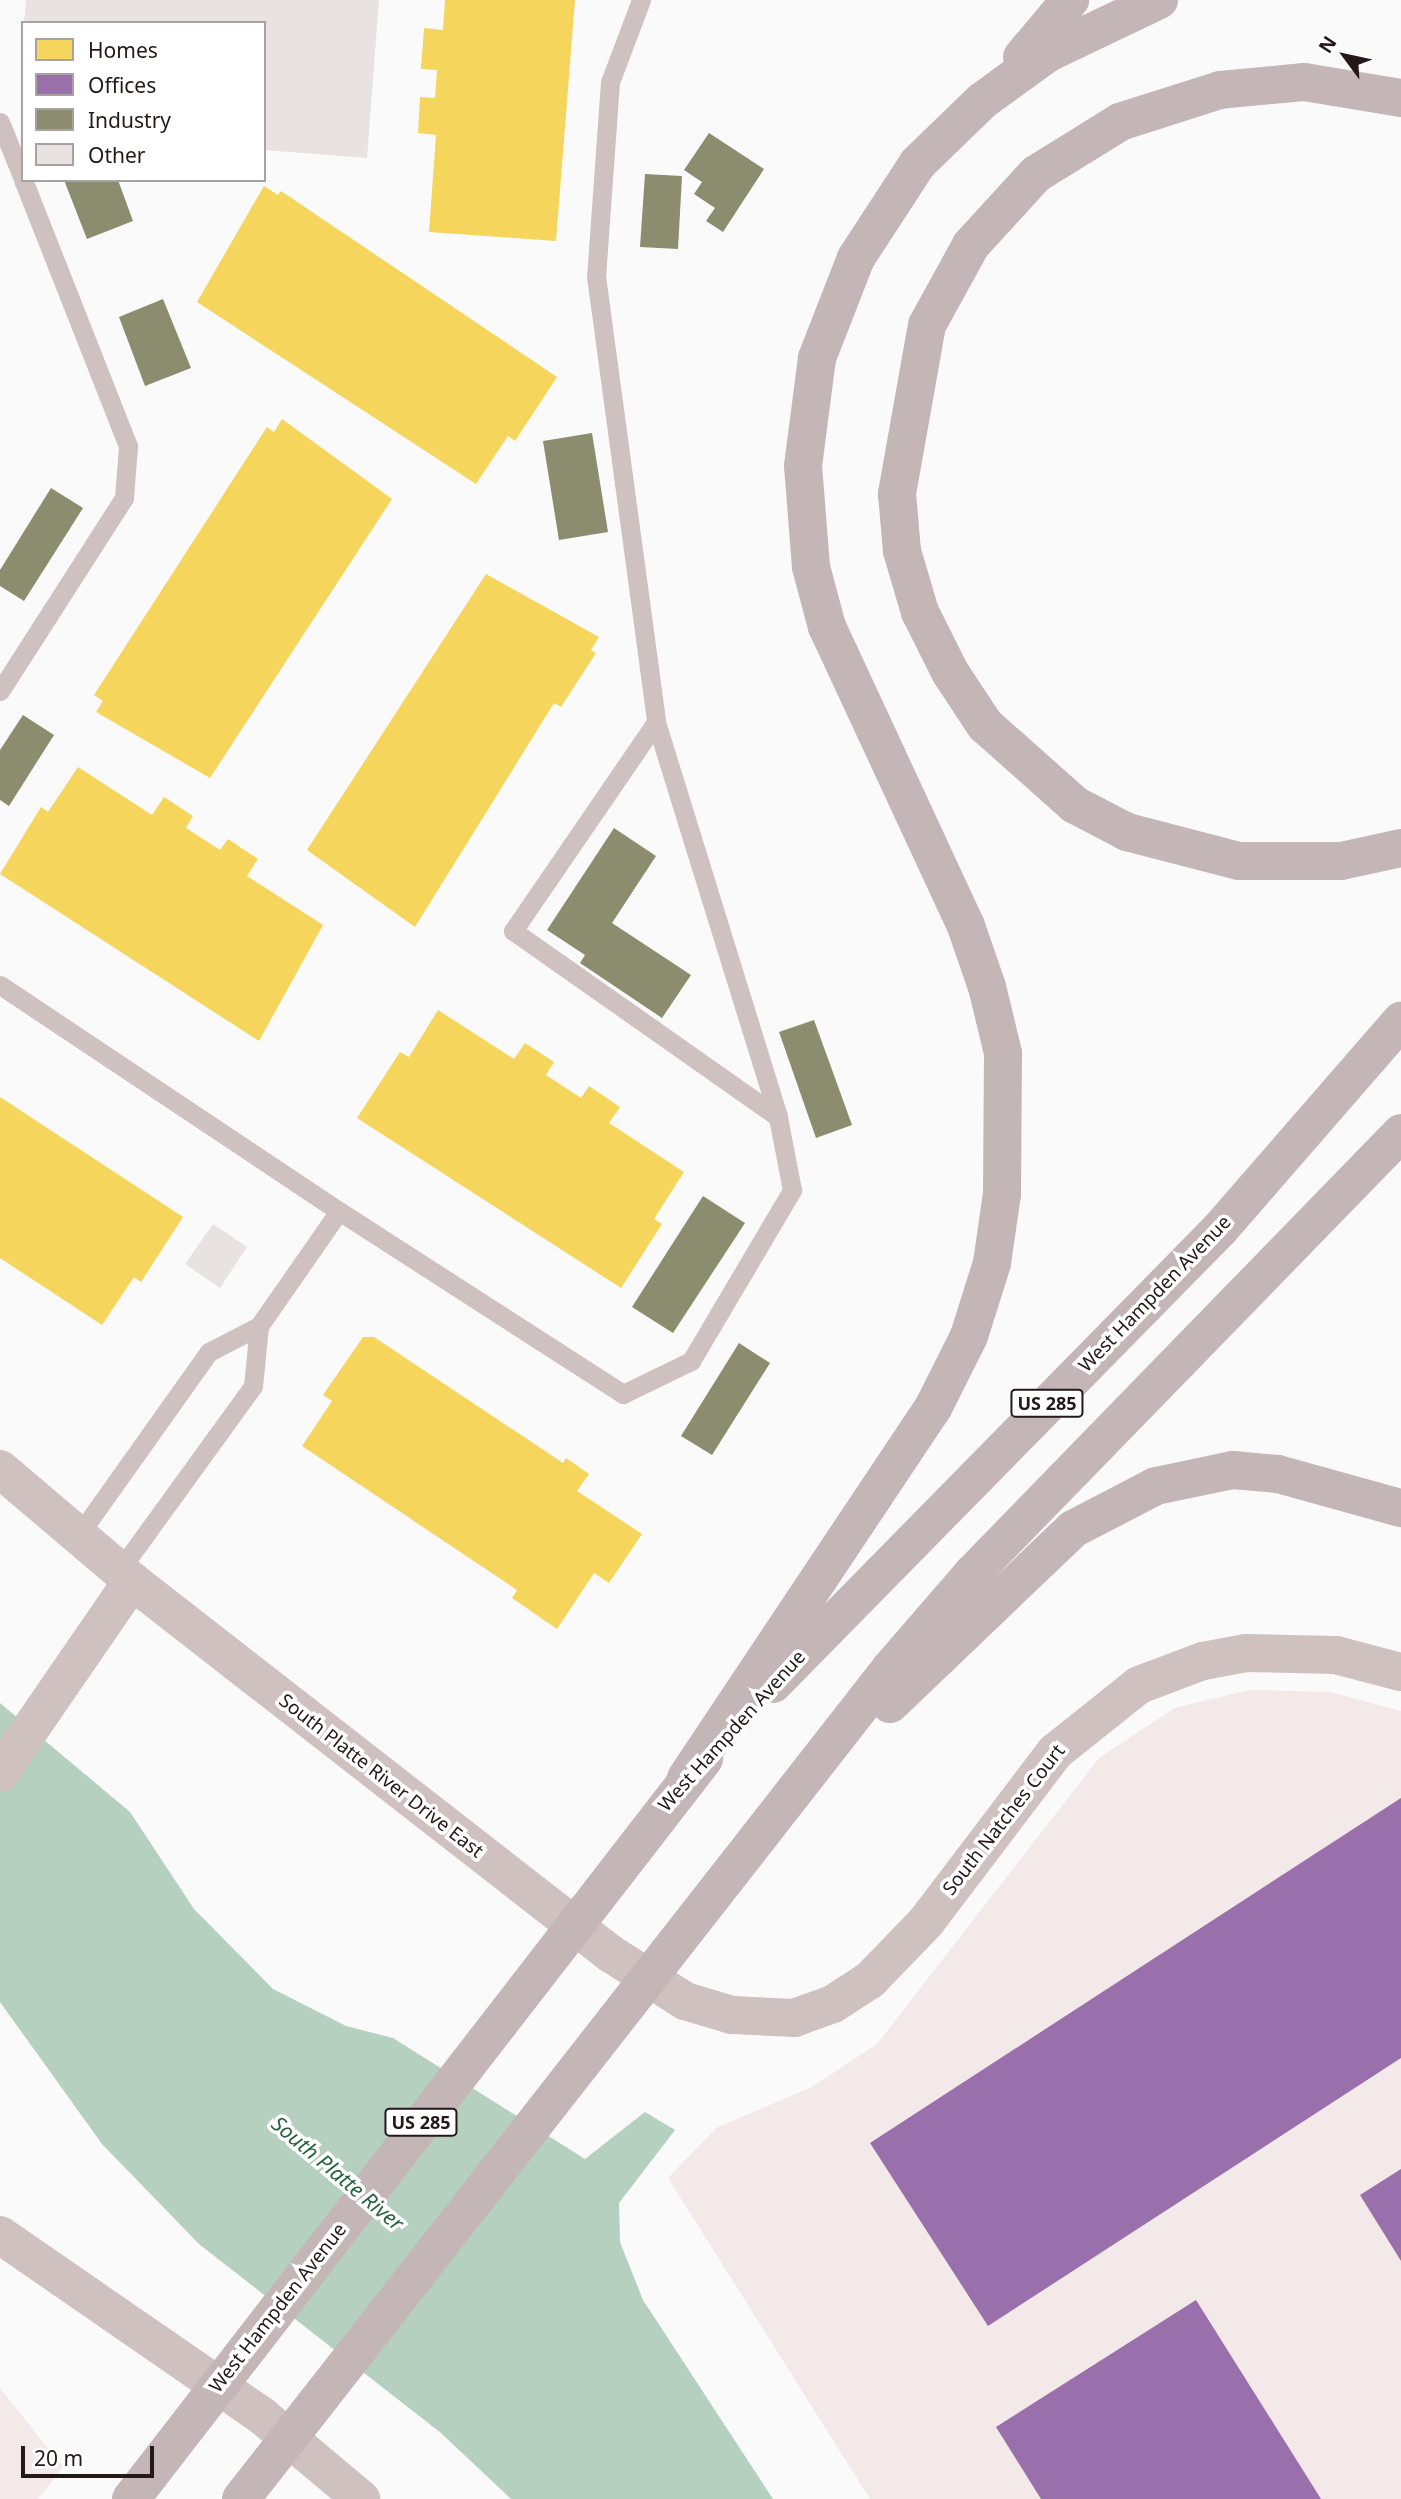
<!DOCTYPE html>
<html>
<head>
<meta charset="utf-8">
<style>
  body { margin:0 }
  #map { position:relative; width:1401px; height:2499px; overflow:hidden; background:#fafafa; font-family:"Noto Sans",sans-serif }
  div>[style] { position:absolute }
  .built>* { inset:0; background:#f2e9e8 }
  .water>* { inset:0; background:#b5d0be }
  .homes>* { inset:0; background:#f6d55c }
  .offices>* { inset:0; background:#9970ab }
  .industry>* { inset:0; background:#8c8c6e }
  .building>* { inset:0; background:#e8e2e2 }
  .service>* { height:19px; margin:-9.5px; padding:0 9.5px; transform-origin:9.5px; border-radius:9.5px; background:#cec1c0 }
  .minor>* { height:38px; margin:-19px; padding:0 19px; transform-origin:19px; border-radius:19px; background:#cec1c0 }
  .tertiary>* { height:38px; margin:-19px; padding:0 19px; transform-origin:19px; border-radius:19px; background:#cec1c0 }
  .trunk>* { height:38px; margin:-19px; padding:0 19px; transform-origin:19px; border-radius:19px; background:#c4b6b6 }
  span { translate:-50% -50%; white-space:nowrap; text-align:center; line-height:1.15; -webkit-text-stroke:7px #fff; paint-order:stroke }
  .shield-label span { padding:2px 5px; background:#fff; border:2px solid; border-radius:5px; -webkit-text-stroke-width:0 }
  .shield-label { font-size:18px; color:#241818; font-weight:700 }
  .street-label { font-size:19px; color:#241818 }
  .water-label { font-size:21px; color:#276340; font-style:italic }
  .legend { position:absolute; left:21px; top:21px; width:245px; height:161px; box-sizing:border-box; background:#fff; border:2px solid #a7a3a3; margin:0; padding:9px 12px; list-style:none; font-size:21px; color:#241818 }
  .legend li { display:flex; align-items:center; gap:14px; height:35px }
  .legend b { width:35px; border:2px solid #a7a3a3 }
  .north { position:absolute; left:1310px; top:21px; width:70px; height:70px; -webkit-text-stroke:5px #fff; paint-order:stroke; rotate:303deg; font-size:19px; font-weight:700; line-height:28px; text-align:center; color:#241818 }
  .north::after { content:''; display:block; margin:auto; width:24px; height:32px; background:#241818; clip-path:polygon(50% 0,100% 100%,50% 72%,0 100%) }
  .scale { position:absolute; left:21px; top:2446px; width:133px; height:32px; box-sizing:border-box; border:4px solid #241818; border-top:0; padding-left:9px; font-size:21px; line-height:24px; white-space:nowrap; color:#241818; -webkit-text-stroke:5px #fff; paint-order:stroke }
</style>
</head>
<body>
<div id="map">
  <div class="built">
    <div style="clip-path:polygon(1249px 1690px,1330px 1692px,1401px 1711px,1401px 2499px,870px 2499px,668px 2178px,716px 2128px,812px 2087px,877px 2044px,1099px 1758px,1175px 1708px)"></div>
    <div style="clip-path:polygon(0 2388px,63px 2467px,38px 2499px,0 2499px)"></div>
  </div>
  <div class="water">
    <div style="clip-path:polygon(0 1703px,130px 1812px,194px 1909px,273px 1989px,346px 2026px,393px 2038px,585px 2159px,645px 2112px,675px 2130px,619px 2203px,620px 2242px,643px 2300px,773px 2499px,511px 2499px,441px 2433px,199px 2244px,102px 2144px,0 2002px)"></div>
  </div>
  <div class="homes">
    <div style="clip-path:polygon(445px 0,575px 0,556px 241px,429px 232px,436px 135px,418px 133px,420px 97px,435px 98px,437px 70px,421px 69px,424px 28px,443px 30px)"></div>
    <div style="clip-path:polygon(264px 186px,278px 195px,281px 191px,557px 377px,515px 441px,508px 436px,476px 484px,197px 302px)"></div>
    <div style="clip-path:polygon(282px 419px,392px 499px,210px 778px,96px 712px,103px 701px,94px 695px,267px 427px,274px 432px)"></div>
    <div style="clip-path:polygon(486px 574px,599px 637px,591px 650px,596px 653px,561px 707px,554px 703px,415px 927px,307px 850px)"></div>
    <div style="clip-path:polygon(78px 767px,152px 815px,164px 797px,193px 816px,186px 828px,220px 850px,228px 839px,258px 859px,247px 876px,323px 925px,259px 1041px,0 874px,41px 807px,48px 812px)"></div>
    <div style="clip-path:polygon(438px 1010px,514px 1059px,525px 1043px,554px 1062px,546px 1075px,581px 1098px,589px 1086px,620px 1107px,609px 1123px,684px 1172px,654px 1219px,662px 1224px,621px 1288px,357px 1118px,400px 1052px,409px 1057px)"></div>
    <div style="clip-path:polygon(0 1097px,183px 1217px,141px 1282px,134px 1277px,102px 1325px,0 1258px)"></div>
    <div style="clip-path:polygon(363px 1337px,374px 1337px,563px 1463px,566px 1458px,589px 1474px,577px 1491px,642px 1534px,609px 1583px,594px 1573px,557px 1629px,512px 1598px,517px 1590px,302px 1446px,332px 1401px,323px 1395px)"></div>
  </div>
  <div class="offices">
    <div style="clip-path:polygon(1401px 1798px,1401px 2058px,988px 2326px,870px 2143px)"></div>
    <div style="clip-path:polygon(1401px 2169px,1401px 2261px,1360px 2195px)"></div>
    <div style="clip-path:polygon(1196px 2300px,1321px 2499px,1041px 2499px,996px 2427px)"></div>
  </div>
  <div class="industry">
    <div style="clip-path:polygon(709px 133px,764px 169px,723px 232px,706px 221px,715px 208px,694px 194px,702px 182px,684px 170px)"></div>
    <div style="clip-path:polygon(645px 174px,682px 176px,678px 249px,640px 247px)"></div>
    <div style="clip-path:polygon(64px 180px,118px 180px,133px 221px,87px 239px)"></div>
    <div style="clip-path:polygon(163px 299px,191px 368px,145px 386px,119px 317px)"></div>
    <div style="clip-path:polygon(592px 433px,608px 532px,559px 540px,543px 441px)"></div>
    <div style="clip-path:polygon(51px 488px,83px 508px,24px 601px,0 586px,0 570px)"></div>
    <div style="clip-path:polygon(23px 715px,54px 735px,9px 806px,0 800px,0 750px)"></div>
    <div style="clip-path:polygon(614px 828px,656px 856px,612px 923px,691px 975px,662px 1018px,580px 963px,585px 955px,547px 930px)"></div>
    <div style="clip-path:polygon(814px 1020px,852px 1125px,816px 1138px,779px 1032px)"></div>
    <div style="clip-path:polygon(703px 1196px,745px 1223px,673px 1333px,632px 1307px)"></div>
    <div style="clip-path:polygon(739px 1343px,770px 1363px,712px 1455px,681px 1436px)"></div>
  </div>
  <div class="building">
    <div style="clip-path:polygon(26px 0,379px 0,367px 158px,264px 150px,264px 23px,24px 23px)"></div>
    <div style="clip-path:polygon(213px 1224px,247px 1247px,220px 1288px,185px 1264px)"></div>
  </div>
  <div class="service">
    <div style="left:641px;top:0;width:88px;rotate:110.7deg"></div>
    <div style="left:610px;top:82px;width:195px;rotate:94.1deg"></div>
    <div style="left:596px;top:276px;width:450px;rotate:82.3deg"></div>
    <div style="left:0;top:122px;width:61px;rotate:68deg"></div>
    <div style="left:0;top:691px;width:229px;rotate:-57.3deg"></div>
    <div style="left:124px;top:498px;width:52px;rotate:-85.6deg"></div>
    <div style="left:128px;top:446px;width:286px;rotate:-111.5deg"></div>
    <div style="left:0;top:985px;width:407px;rotate:33.7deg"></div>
    <div style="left:339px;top:1211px;width:140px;rotate:124.8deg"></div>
    <div style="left:339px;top:1211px;width:338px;rotate:32.8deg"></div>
    <div style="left:623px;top:1394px;width:76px;rotate:-25.9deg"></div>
    <div style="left:691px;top:1361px;width:199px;rotate:-59.4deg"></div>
    <div style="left:792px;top:1190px;width:74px;rotate:-100.9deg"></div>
    <div style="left:778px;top:1117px;width:324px;rotate:-144.9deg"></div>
    <div style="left:513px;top:931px;width:253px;rotate:-55.6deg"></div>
    <div style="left:656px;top:722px;width:413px;rotate:72.8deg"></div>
    <div style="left:78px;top:1536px;width:226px;rotate:-54.6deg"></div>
    <div style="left:209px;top:1352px;width:56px;rotate:-27.5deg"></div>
    <div style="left:259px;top:1326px;width:60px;rotate:95.7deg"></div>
    <div style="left:253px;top:1386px;width:227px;rotate:125.9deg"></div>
  </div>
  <div class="minor">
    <div style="left:0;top:1469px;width:173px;rotate:40.3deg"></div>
    <div style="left:132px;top:1581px;width:607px;rotate:37.91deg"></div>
    <div style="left:611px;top:1954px;width:88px;rotate:32.4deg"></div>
    <div style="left:685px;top:2001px;width:49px;rotate:16.6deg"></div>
    <div style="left:732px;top:2015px;width:62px;rotate:2.8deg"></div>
    <div style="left:794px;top:2018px;width:41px;rotate:-19.7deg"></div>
    <div style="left:833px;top:2004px;width:44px;rotate:-33deg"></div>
    <div style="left:870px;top:1980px;width:81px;rotate:-46deg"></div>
    <div style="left:926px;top:1922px;width:213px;rotate:-52.8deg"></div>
    <div style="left:1055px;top:1752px;width:107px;rotate:-38.6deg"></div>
    <div style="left:1139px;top:1685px;width:68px;rotate:-20.6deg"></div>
    <div style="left:1203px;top:1661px;width:44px;rotate:-10.5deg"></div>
    <div style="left:1246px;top:1653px;width:90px;rotate:1.3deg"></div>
    <div style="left:1336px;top:1655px;width:67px;rotate:14.7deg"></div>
    <div style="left:0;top:1773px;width:233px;rotate:-55.5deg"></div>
  </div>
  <div class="tertiary">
    <div style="left:0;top:2235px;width:317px;rotate:34.6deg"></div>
    <div style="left:261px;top:2415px;width:131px;rotate:40deg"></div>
  </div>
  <div class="trunk">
    <div style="left:1022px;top:57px;width:75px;rotate:-49.9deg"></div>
    <div style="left:1401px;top:98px;width:98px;rotate:-170.6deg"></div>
    <div style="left:1304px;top:82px;width:84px;rotate:174.6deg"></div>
    <div style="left:1220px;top:90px;width:105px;rotate:162.3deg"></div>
    <div style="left:1120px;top:122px;width:99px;rotate:148.2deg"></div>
    <div style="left:1036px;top:174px;width:96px;rotate:132.5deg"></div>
    <div style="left:971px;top:245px;width:91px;rotate:118.8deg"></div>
    <div style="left:927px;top:325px;width:172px;rotate:100.1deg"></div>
    <div style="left:897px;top:494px;width:57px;rotate:85deg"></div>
    <div style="left:902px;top:551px;width:64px;rotate:73.6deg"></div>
    <div style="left:920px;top:612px;width:67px;rotate:63.4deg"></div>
    <div style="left:950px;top:672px;width:64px;rotate:56.6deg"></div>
    <div style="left:985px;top:725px;width:120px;rotate:41.6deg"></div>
    <div style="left:1075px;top:805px;width:59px;rotate:27.4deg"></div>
    <div style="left:1127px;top:832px;width:116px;rotate:14.5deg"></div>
    <div style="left:1239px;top:861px;width:102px"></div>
    <div style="left:1341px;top:861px;width:61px;rotate:-12.2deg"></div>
    <div style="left:773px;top:1684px;width:638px;rotate:-45.51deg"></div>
    <div style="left:1220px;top:1229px;width:276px;rotate:-49deg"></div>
    <div style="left:890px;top:1704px;width:253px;rotate:-43.7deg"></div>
    <div style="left:1073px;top:1529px;width:93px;rotate:-27.4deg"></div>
    <div style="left:1156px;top:1486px;width:79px;rotate:-11.7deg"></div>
    <div style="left:1233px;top:1470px;width:45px;rotate:5.1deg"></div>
    <div style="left:1278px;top:1474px;width:128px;rotate:15.5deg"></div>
    <div style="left:686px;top:1778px;width:445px;rotate:-56.3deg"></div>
    <div style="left:933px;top:1408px;width:80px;rotate:-63.4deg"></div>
    <div style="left:969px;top:1336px;width:77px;rotate:-72.5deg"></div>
    <div style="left:992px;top:1263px;width:70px;rotate:-81.8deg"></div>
    <div style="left:1002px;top:1194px;width:141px;rotate:-89.6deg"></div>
    <div style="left:1003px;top:1053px;width:68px;rotate:-103.6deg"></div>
    <div style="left:987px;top:987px;width:65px;rotate:-109deg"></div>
    <div style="left:966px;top:926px;width:330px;rotate:-114.9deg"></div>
    <div style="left:827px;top:627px;width:62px;rotate:-104.9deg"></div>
    <div style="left:811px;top:567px;width:101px;rotate:-94.5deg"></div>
    <div style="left:803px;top:466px;width:109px;rotate:-82.6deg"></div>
    <div style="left:817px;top:358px;width:107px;rotate:-68.7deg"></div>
    <div style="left:856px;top:258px;width:113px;rotate:-56.9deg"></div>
    <div style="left:918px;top:163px;width:89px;rotate:-44.1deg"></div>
    <div style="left:982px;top:101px;width:82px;rotate:-36deg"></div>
    <div style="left:1048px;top:53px;width:123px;rotate:-25.5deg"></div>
    <div style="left:131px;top:2499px;width:936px;rotate:-52.25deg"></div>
    <div style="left:241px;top:2499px;width:1054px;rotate:-51.98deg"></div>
    <div style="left:890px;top:1669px;width:127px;rotate:-49.2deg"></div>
    <div style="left:973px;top:1573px;width:614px;rotate:-45.79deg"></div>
  </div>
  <div class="shield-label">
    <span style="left:1047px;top:1403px">US 285</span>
    <span style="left:421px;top:2122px">US 285</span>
  </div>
  <div class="street-label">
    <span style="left:1155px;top:1294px;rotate:-46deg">West Hampden Avenue</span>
    <span style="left:732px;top:1731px;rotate:-48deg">West Hampden Avenue</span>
    <span style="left:381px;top:1776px;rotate:38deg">South Platte River Drive East</span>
    <span style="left:1004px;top:1820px;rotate:-52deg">South Natches Court</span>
    <span style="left:278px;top:2308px;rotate:-52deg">West Hampden Avenue</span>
  </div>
  <div class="water-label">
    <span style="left:338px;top:2173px;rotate:40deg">South Platte River</span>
  </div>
  <ul class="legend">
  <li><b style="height:19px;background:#f6d55c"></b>Homes</li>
  <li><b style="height:19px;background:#9970ab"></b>Offices</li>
  <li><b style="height:19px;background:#8c8c6e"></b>Industry</li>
  <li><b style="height:19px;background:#e8e2e2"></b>Other</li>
  </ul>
  <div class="north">N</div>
  <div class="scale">20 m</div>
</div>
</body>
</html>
